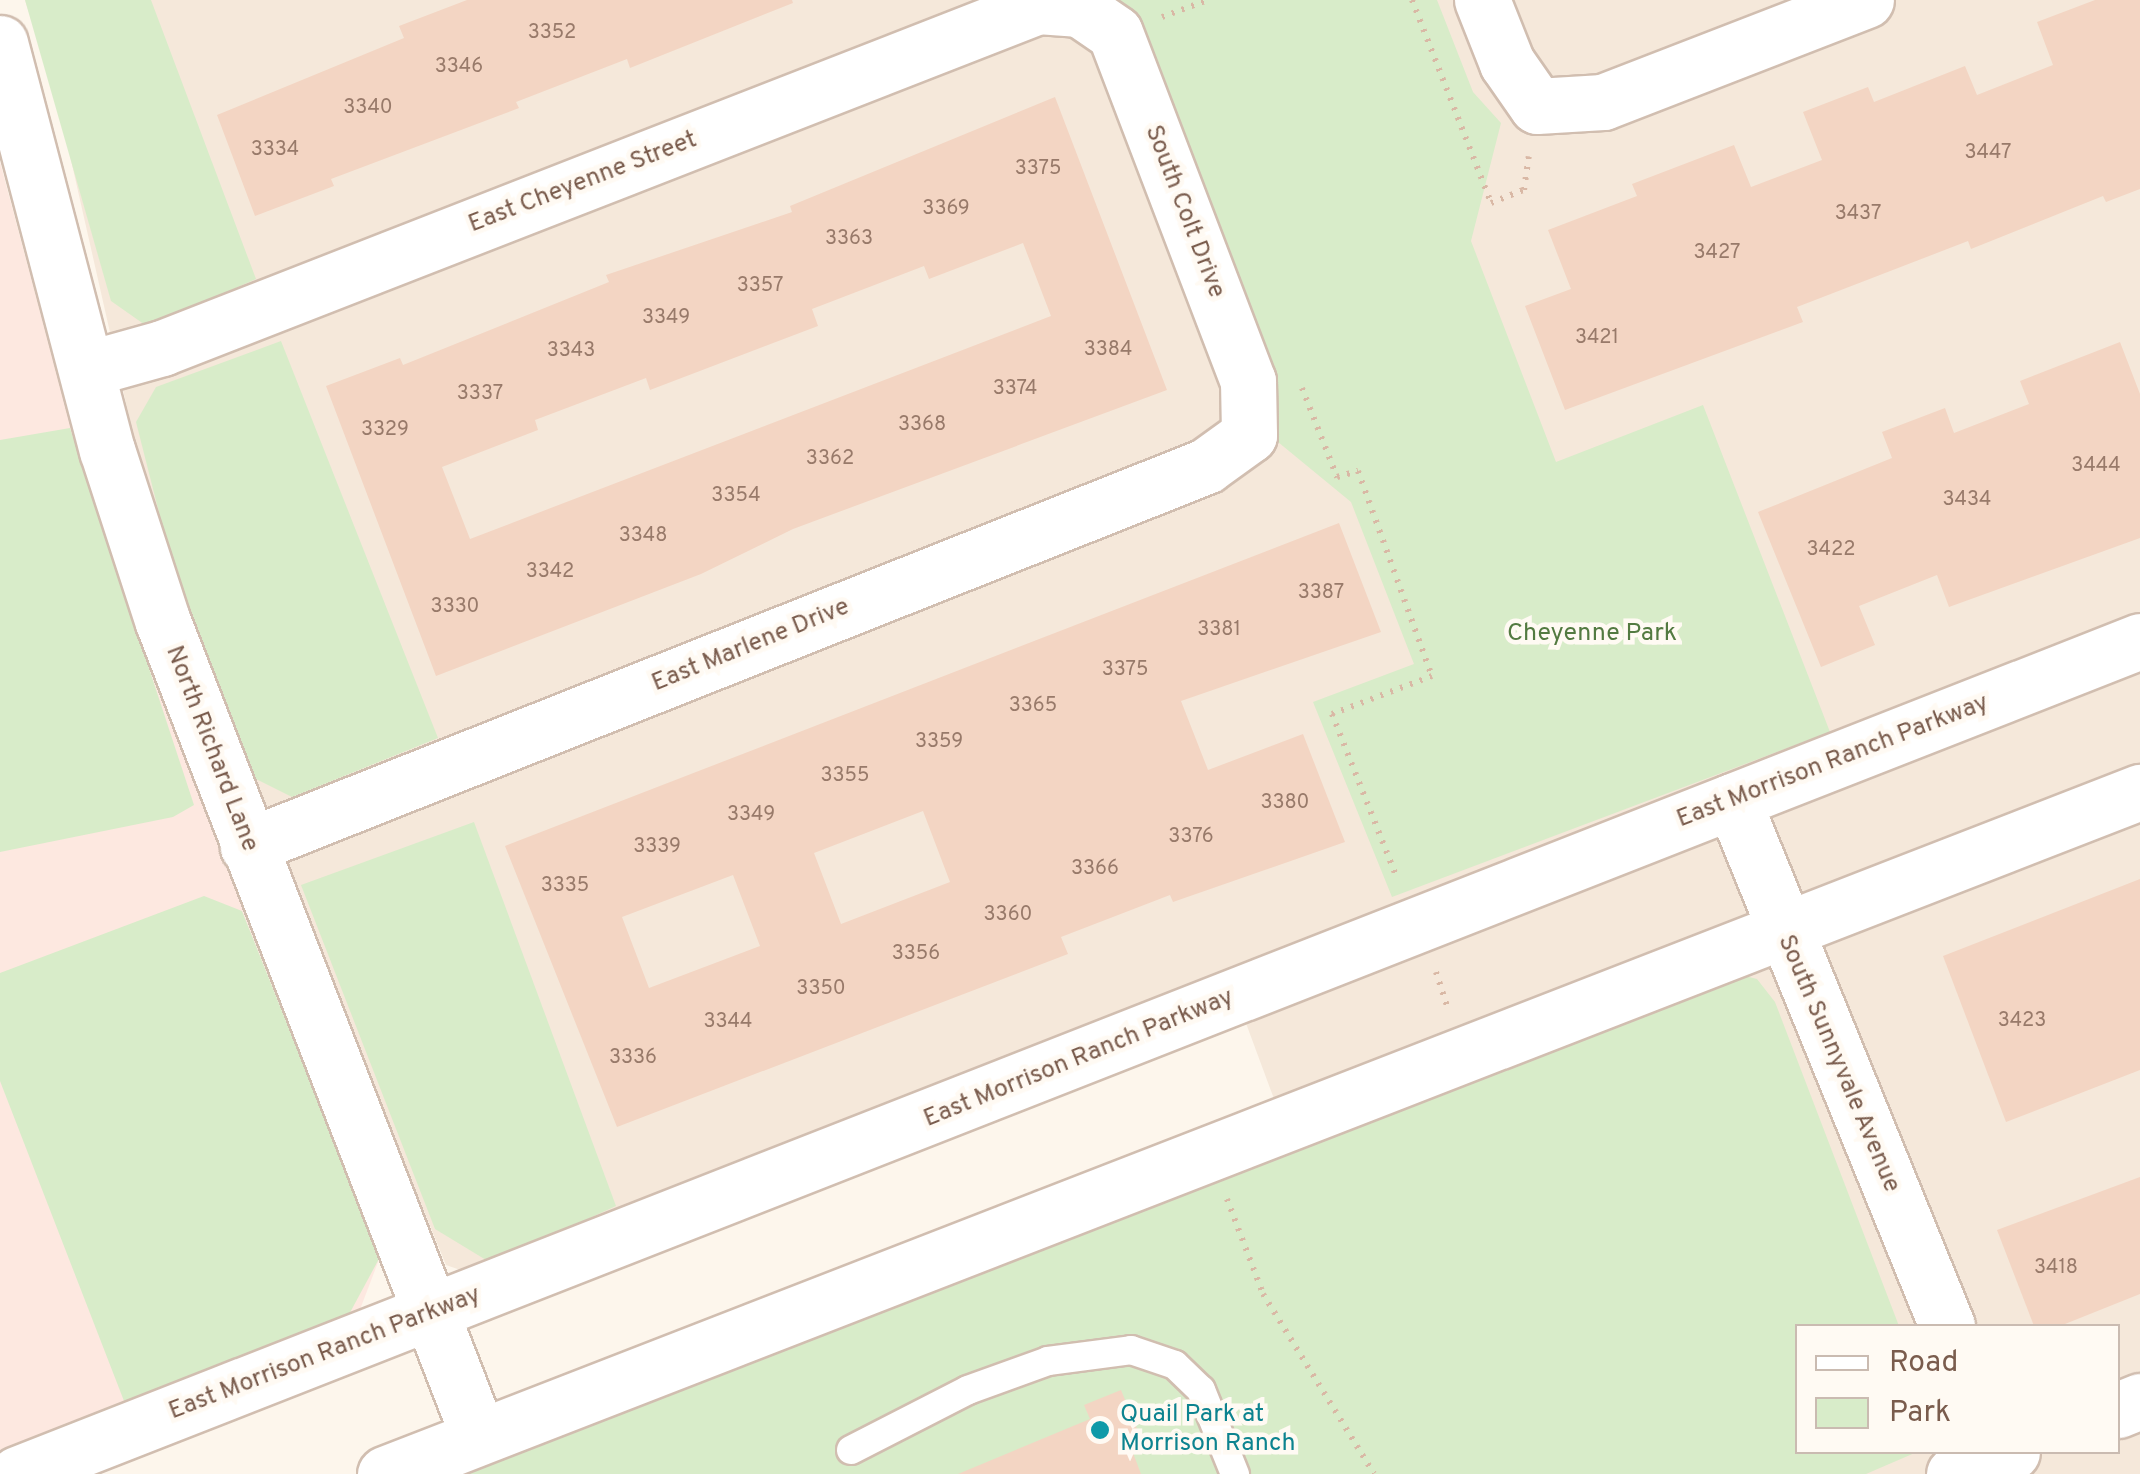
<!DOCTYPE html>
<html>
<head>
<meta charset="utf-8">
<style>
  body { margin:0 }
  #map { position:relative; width:2140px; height:1474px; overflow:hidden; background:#fdf6ec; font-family:Overpass,sans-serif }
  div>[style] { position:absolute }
  .residential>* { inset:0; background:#f5e8da }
  .commercial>* { inset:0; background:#fde8e0 }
  .green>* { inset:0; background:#d8ecc9 }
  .building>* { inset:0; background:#f3d5c3 }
  .path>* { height:6px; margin-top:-3px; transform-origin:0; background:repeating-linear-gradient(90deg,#d9b8a5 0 2.5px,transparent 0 10.5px) }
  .roads { filter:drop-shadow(2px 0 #d1beb0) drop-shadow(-2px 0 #d1beb0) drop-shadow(0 2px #d1beb0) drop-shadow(0 -2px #d1beb0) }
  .service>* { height:28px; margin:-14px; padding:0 14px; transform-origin:14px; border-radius:14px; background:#fff }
  .minor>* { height:55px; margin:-27.5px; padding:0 27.5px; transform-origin:27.5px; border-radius:27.5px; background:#fff }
  .tertiary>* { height:55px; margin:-27.5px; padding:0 27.5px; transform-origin:27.5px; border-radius:27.5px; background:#fff }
  .dots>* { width:28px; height:28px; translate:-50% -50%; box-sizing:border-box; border:5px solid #fffaf3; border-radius:50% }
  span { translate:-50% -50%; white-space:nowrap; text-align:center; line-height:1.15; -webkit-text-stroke:9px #fffaf3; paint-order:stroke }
  .number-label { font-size:20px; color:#987a6a }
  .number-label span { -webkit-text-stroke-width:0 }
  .street-label { font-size:25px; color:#7a5c4d }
  .park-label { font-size:25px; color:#537a41 }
  .culture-label { font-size:25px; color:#0d838f }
  .left { translate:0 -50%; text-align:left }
  .legend { position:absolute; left:1795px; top:1324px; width:325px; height:130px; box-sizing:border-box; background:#fffaf3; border:2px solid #cabbb1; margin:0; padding:12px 18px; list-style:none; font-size:30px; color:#7a5c4d }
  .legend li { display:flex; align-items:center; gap:20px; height:50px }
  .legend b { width:50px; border:2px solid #cabbb1 }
</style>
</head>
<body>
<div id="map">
  <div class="residential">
    <div style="clip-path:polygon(evenodd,25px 0,2140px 0,2140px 1474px,1413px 1474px,1227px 972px,469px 1273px,446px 1265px,246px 777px,181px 599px,135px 443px,59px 107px,25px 0,1798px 1326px,2118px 1326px,2118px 1452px,1798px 1452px,1798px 1326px)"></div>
  </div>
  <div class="commercial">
    <div style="clip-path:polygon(0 162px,79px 457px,146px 660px,380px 1257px,356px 1320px,0 1453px)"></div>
  </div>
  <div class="green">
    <div style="clip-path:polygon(25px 0,151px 0,256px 279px,148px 327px,111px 301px)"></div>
    <div style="clip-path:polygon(1109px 0,1437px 0,1473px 92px,1501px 123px,1471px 241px,1556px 462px,1703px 405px,1830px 732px,1392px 897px,1313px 702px,1414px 664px,1351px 502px,1278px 442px,1278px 391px,1135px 26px)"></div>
    <div style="clip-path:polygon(281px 341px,438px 738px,292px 797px,254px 778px,181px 599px,136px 422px,156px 387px)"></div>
    <div style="clip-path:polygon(70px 428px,194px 805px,173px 817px,0 852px,0 440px)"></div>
    <div style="clip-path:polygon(474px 822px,616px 1206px,491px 1263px,435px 1229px,301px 885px)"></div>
    <div style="clip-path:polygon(204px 896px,242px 911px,380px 1257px,346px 1320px,124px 1401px,0 1081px,0 973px)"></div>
    <div style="clip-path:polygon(1733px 973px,1757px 979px,1775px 1002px,1899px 1326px,1798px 1326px,1798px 1452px,1917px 1452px,1866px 1474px,432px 1474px)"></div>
  </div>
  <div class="building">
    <div style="clip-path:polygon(467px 0,792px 0,793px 3px,630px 68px,627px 59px,516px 102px,519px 108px,331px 179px,334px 186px,255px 216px,217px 115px,404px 38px,399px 26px)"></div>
    <div style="clip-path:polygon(2095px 0,2140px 0,2140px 189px,2106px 202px,2103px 196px,1971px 249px,1968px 241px,1797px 307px,1803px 322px,1565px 410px,1525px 306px,1571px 289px,1548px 230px,1637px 196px,1632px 184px,1734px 145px,1751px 187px,1822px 160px,1803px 112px,1868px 87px,1874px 102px,1965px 66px,1977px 95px,2053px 65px,2037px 22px)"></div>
    <div style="clip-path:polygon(evenodd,1055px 97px,1167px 390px,793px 529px,701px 574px,436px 676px,326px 386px,400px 358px,403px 365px,609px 282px,606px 275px,792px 212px,790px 206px,1055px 97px,1023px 243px,1051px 316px,470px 539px,442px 467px,538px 430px,535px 420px,646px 378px,650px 390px,818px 326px,812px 309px,924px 266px,929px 279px,1023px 243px)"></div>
    <div style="clip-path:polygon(2120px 342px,2140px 394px,2140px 538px,1949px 607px,1937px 575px,1859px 606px,1875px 645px,1821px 667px,1758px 512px,1892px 458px,1882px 432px,1945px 408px,1954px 433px,2029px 404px,2020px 381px)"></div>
    <div style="clip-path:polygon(evenodd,1339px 523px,1381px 632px,1181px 701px,1208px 770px,1303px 734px,1345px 842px,1173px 902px,1170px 895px,1061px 937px,1068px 954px,617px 1127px,505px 846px,1339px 523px,923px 811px,950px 882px,841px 924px,814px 853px,923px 811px,1339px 523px,733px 875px,760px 946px,649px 988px,622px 917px,733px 875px)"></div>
    <div style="clip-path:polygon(2140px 879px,2140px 1070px,2006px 1122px,1943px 956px)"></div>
    <div style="clip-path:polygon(2140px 1177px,2140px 1294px,2060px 1326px,2034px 1326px,1997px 1230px)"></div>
    <div style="clip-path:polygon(1121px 1390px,1142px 1441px,1130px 1445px,1141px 1474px,958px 1474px,1090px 1419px,1084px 1405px)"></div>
  </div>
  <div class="path">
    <div style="left:1412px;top:0;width:218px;rotate:68.7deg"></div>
    <div style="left:1491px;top:203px;width:35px;rotate:-22deg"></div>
    <div style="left:1524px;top:190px;width:34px;rotate:-82deg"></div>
    <div style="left:1162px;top:17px;width:49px;rotate:-20.3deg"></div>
    <div style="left:1302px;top:388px;width:96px;rotate:68.5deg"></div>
    <div style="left:1337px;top:477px;width:22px;rotate:-16deg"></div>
    <div style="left:1358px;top:471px;width:218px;rotate:70.2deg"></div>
    <div style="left:1432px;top:676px;width:107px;rotate:159.2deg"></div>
    <div style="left:1332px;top:714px;width:176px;rotate:68.4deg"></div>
    <div style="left:1436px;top:972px;width:38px;rotate:72deg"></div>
    <div style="left:1227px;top:1199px;width:102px;rotate:69.2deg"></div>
    <div style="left:1263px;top:1294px;width:211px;rotate:58.3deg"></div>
  </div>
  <div class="roads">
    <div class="service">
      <div style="left:851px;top:1450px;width:131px;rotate:-27.1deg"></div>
      <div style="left:968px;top:1390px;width:85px;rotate:-19.9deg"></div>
      <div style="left:1048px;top:1361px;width:84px;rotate:-7.5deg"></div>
      <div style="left:1131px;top:1350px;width:46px;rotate:18.8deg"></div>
      <div style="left:1175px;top:1365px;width:36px;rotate:44deg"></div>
      <div style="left:1201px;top:1390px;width:91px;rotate:68deg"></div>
    </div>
    <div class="minor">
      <div style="left:1482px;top:0;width:68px;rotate:68.4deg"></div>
      <div style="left:1507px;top:63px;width:52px;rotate:55.1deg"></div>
      <div style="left:1537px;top:106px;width:66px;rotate:-3.5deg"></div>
      <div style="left:1603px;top:102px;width:282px;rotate:-21.2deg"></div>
      <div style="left:0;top:43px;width:421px;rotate:75.3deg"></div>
      <div style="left:107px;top:450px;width:181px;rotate:72deg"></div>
      <div style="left:163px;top:622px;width:874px;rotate:68.81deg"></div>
      <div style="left:87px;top:369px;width:78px;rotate:-15.6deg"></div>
      <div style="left:162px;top:348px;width:940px;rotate:-21.33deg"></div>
      <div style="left:1038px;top:6px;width:42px;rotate:4.1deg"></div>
      <div style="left:1080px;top:9px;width:42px;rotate:34.4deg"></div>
      <div style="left:1115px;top:33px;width:373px;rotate:69.1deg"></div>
      <div style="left:1248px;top:381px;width:54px;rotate:88.9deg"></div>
      <div style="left:1249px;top:435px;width:53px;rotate:144.2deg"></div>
      <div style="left:1206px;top:466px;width:1031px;rotate:158.36deg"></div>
      <div style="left:1733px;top:801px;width:567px;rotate:67.82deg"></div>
      <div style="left:2118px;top:1410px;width:24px;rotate:-22deg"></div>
      <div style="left:1954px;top:1474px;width:62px;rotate:-20.8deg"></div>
    </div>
    <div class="tertiary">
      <div style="left:17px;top:1474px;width:2281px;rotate:-21.42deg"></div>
      <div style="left:385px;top:1474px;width:1883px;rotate:-21.24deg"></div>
    </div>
  </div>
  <div class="dots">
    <div style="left:1100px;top:1430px;background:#0f9aa8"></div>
  </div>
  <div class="number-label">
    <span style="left:552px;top:33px">3352</span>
    <span style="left:459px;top:67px">3346</span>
    <span style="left:368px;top:108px">3340</span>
    <span style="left:275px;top:150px">3334</span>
    <span style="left:1988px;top:153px">3447</span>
    <span style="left:1038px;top:169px">3375</span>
    <span style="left:946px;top:209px">3369</span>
    <span style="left:1858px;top:214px">3437</span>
    <span style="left:849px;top:239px">3363</span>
    <span style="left:1717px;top:253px">3427</span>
    <span style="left:760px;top:286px">3357</span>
    <span style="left:666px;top:318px">3349</span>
    <span style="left:1597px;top:338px">3421</span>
    <span style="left:1108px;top:350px">3384</span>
    <span style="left:571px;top:351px">3343</span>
    <span style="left:1015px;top:389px">3374</span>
    <span style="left:480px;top:394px">3337</span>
    <span style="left:922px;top:425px">3368</span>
    <span style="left:385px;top:430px">3329</span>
    <span style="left:830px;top:459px">3362</span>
    <span style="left:2096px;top:466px">3444</span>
    <span style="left:736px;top:496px">3354</span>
    <span style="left:1967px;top:500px">3434</span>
    <span style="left:643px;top:536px">3348</span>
    <span style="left:1831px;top:550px">3422</span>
    <span style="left:550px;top:572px">3342</span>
    <span style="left:1321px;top:593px">3387</span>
    <span style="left:455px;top:607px">3330</span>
    <span style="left:1219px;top:630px">3381</span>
    <span style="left:1125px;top:670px">3375</span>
    <span style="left:1033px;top:706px">3365</span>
    <span style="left:939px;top:742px">3359</span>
    <span style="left:845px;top:776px">3355</span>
    <span style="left:1285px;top:803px">3380</span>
    <span style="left:751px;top:815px">3349</span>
    <span style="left:1191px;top:837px">3376</span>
    <span style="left:657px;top:847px">3339</span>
    <span style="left:1095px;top:869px">3366</span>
    <span style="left:565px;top:886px">3335</span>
    <span style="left:1008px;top:915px">3360</span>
    <span style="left:916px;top:954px">3356</span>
    <span style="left:821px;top:989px">3350</span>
    <span style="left:2022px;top:1021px">3423</span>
    <span style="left:728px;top:1022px">3344</span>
    <span style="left:633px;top:1058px">3336</span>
    <span style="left:2056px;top:1268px">3418</span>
  </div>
  <div class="street-label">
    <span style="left:583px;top:183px;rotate:-21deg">East Cheyenne Street</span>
    <span style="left:1184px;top:212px;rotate:69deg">South Colt Drive</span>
    <span style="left:751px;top:646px;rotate:-22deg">East Marlene Drive</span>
    <span style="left:211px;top:749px;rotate:69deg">North Richard Lane</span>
    <span style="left:1833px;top:762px;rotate:-21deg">East Morrison Ranch Parkway</span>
    <span style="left:1079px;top:1059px;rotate:-22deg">East Morrison Ranch Parkway</span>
    <span style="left:1838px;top:1064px;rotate:67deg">South Sunnyvale Avenue</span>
    <span style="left:325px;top:1354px;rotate:-21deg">East Morrison Ranch Parkway</span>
  </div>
  <div class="park-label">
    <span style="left:1592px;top:634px">Cheyenne Park</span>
  </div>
  <div class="culture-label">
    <span class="left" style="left:1120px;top:1430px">Quail Park at<br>Morrison Ranch</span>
  </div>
  <ul class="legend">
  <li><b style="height:12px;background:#fff"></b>Road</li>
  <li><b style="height:28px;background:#d8ecc9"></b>Park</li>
  </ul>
</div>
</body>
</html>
